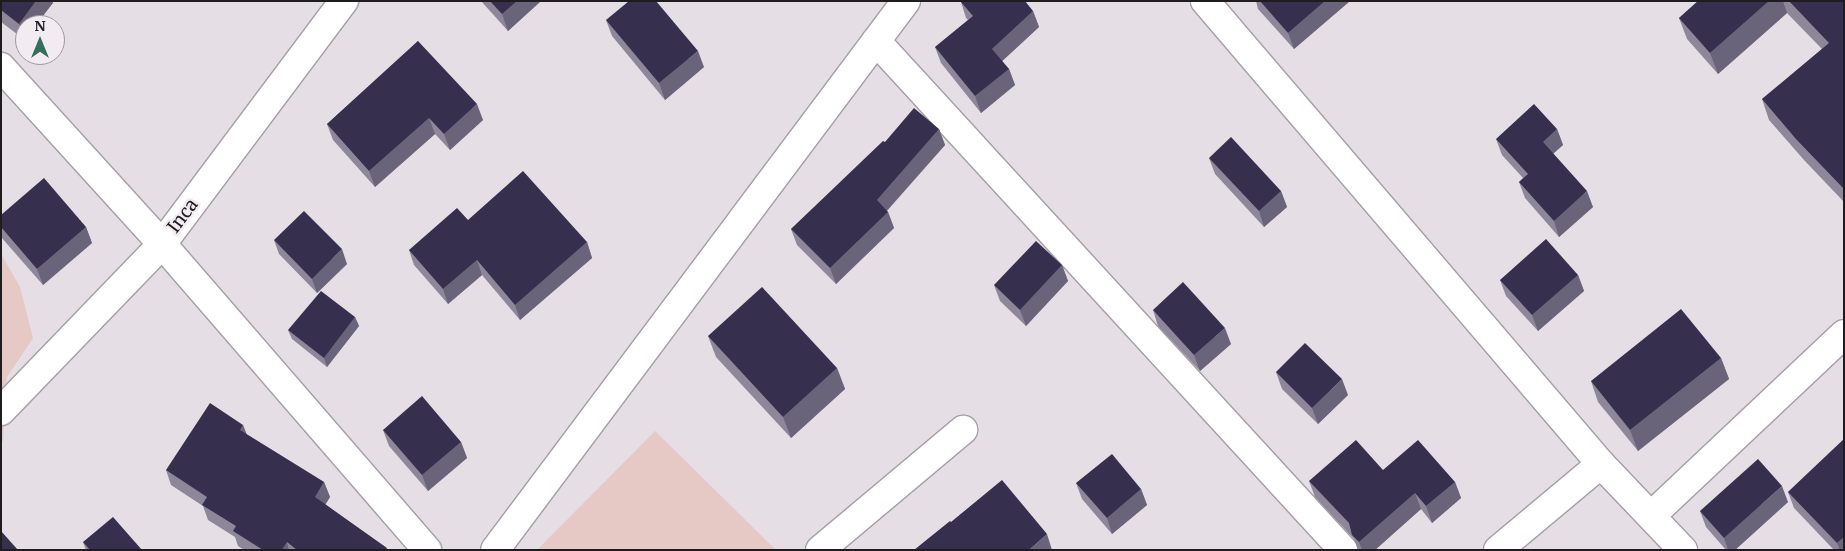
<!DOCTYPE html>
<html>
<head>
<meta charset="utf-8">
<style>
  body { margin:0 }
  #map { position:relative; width:1845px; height:551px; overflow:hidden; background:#e5dee5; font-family:Merriweather,serif }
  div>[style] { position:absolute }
  .green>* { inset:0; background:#e6c8c5 }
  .roads { filter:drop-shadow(1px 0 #a59fa5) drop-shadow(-1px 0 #a59fa5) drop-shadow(0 1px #a59fa5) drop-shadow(0 -1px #a59fa5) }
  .minor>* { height:28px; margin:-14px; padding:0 14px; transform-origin:14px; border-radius:14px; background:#fff }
  .wall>* { inset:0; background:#8e879a }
  .shaded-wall>* { inset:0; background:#6a647b }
  .building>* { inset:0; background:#36304e }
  span { translate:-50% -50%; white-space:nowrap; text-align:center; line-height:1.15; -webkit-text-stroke:5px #f2ecf2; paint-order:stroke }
  .street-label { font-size:18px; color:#1e1c1e }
  .frame { position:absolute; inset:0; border:2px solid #1e1c1e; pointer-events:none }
  .north { position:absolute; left:15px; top:15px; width:50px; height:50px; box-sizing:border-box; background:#f2ecf2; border:1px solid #9d999d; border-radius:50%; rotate:0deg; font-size:14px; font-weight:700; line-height:20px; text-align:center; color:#1e1c1e }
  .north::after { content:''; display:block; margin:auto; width:18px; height:22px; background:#336f5b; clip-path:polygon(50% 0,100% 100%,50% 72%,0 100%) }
</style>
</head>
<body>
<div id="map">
  <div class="green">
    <div style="clip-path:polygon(1px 254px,20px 287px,33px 338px,7px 377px,3px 441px,1px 443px)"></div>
    <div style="clip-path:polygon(655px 431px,776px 550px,537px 550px)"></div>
  </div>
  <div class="roads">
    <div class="minor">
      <div style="left:1205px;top:1px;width:609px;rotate:49.46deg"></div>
      <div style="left:1601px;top:464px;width:119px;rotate:46.4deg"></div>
      <div style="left:876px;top:41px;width:691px;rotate:47.46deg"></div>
      <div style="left:1px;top:67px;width:239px;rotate:47.7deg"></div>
      <div style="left:162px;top:244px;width:405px;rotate:49.1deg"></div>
      <div style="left:1px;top:411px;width:232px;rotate:-46deg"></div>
      <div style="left:162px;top:244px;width:304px;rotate:-53.2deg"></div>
      <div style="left:1652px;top:515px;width:264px;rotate:-43.3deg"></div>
      <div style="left:495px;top:550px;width:686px;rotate:-53.18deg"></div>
      <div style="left:820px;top:550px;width:187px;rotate:-40deg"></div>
      <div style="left:1498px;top:550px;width:134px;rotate:-39.9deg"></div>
    </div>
  </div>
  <div class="wall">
    <div style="clip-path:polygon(1px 1px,52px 1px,53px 3px,25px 25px,25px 40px,1px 22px)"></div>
    <div style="clip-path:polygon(481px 1px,541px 1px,508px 31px)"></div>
    <div style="clip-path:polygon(1256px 1px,1350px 1px,1294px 49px,1258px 9px)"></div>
    <div style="clip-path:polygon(1698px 1px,1844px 1px,1844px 202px,1804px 160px,1769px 120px,1762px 99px,1822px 49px,1787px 13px,1718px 74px,1687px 39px,1679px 18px)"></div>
    <div style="clip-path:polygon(961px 2px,1033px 11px,1039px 27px,1002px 61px,1009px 69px,1015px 85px,981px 113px,941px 63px,935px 47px,968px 20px,966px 18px)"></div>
    <div style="clip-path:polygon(606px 20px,704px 67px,665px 100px,612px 36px)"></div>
    <div style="clip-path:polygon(418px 41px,483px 120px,450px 150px,435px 134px,375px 187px,333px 140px,327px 124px)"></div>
    <div style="clip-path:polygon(939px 129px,945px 145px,887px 211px,888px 212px,894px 228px,836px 284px,797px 245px,791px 229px,885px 142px)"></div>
    <div style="clip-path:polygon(1557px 129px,1563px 145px,1553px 154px,1593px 207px,1559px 237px,1525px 198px,1519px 182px,1523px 178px,1502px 155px,1496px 139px)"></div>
    <div style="clip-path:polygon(1209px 158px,1281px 191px,1287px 207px,1264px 227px,1215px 174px)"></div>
    <div style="clip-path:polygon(1px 215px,86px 227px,92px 243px,43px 285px,1px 237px)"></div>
    <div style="clip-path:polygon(468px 220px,587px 242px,592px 258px,520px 320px,482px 275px,448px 304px,414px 265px,409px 250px)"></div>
    <div style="clip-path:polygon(274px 240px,347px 264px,317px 293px,279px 254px)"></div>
    <div style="clip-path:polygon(1062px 265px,1068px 281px,1026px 326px,1000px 301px,994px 285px)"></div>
    <div style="clip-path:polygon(1578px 275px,1584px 291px,1538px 331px,1506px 296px,1500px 280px)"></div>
    <div style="clip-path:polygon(1153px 310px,1231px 344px,1200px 371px,1158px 326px)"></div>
    <div style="clip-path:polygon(355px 317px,359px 326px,327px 367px,292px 339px,288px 330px)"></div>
    <div style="clip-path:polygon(708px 336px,837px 368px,845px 389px,791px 438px,716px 357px)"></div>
    <div style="clip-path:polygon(1721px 358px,1729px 379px,1638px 451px,1598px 402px,1591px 381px)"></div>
    <div style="clip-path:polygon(1276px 372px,1348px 395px,1318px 424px,1282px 389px)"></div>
    <div style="clip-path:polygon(243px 425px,246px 434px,324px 482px,330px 497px,325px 504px,387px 550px,244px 550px,238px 546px,235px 537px,208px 520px,203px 506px,171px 485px,166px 470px)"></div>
    <div style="clip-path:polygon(383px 430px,461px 442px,467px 458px,428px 491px,389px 446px)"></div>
    <div style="clip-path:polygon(1844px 439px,1844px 550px,1834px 550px,1794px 508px,1788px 492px)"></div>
    <div style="clip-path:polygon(1309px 481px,1455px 482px,1461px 498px,1432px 523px,1421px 509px,1375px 550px,1358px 550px,1354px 539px,1315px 497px)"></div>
    <div style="clip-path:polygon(1076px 483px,1141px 489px,1147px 505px,1112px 534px,1082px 499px)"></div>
    <div style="clip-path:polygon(1788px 502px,1735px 550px,1726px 550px,1706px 527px,1700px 511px)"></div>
    <div style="clip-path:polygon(83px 542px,142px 550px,86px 550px)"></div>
  </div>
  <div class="shaded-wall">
    <div style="clip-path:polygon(36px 1px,52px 1px,53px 3px,36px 25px,25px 25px,25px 39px,19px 24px)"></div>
    <div style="clip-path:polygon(517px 1px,541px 1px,508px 31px,502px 14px)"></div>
    <div style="clip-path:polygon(1325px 1px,1350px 1px,1294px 49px,1288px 33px)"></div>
    <div style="clip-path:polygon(1769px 1px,1783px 1px,1787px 13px,1718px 74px,1710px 53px)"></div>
    <div style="clip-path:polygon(1033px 11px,1039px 27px,998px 65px,992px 49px)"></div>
    <div style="clip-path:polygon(698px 51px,704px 67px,665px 100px,659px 83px)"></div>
    <div style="clip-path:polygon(1009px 69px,1015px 85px,981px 113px,975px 96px)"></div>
    <div style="clip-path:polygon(477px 104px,483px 120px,450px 150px,444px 134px)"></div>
    <div style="clip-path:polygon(429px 118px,435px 134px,375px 187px,369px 171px)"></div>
    <div style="clip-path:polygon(939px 129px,945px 145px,882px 216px,877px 200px)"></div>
    <div style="clip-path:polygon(1557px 129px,1563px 145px,1548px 158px,1543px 142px)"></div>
    <div style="clip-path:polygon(1281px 191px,1287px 207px,1264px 227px,1259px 211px)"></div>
    <div style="clip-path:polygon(1587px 191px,1593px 207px,1559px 237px,1554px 221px)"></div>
    <div style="clip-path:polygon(888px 212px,894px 228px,836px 284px,830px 268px)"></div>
    <div style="clip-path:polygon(86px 227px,92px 243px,43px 285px,37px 269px)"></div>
    <div style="clip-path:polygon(587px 242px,592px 258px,520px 320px,515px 305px)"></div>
    <div style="clip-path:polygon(342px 249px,347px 264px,317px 293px,312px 279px)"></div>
    <div style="clip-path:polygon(477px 260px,482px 275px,448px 304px,443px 289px)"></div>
    <div style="clip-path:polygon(1062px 265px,1068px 281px,1026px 326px,1020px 310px)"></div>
    <div style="clip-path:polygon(1578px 275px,1584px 291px,1538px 331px,1532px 315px)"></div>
    <div style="clip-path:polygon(355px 317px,359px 326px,327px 367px,324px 358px)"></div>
    <div style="clip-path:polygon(1225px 328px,1231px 344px,1200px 371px,1194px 355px)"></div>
    <div style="clip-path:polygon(1721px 358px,1729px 379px,1638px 451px,1630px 430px)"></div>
    <div style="clip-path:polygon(837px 368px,845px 389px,791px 438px,783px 417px)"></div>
    <div style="clip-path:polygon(1342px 379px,1348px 395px,1318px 424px,1312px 408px)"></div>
    <div style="clip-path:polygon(243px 425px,249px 440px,240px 430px)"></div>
    <div style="clip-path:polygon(461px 442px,467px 458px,428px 491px,422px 475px)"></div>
    <div style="clip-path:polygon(324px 482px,330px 497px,321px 512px,315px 497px)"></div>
    <div style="clip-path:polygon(1455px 482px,1461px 498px,1432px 523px,1426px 506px)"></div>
    <div style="clip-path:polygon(1782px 486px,1788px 502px,1735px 550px,1728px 550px,1724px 538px)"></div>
    <div style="clip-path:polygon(1141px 489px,1147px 505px,1112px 534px,1107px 518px)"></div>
    <div style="clip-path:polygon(1415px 493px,1421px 509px,1375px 550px,1362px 550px,1359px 542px)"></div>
    <div style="clip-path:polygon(1047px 534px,1052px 550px,1029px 550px)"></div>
    <div style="clip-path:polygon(1844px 537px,1844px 550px,1840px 550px,1837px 543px)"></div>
    <div style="clip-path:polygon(287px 542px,289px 550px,282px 550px)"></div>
  </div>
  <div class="building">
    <div style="clip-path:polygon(1px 1px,36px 1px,19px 24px,1px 10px)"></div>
    <div style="clip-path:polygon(490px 1px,517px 1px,502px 14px)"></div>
    <div style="clip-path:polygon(629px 1px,656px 1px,698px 51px,659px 83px,606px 20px)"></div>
    <div style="clip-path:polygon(961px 1px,1025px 1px,1033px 11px,992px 49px,1009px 69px,975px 96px,935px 47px,973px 16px,961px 2px)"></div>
    <div style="clip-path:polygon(1260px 1px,1325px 1px,1288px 33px)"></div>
    <div style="clip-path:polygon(1698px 1px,1769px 1px,1710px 53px,1679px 18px)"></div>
    <div style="clip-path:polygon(1789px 1px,1844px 1px,1844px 189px,1796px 139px,1762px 99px,1829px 43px)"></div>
    <div style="clip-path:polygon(418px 41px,477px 104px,444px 134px,429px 118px,369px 171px,327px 124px)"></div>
    <div style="clip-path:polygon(1534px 104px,1557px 129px,1543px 142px,1587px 191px,1554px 221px,1519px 182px,1528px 174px,1496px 139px)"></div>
    <div style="clip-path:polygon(914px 108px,939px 129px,877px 200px,888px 212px,830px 268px,791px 229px,883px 141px,885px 142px)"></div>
    <div style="clip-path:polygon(1231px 137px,1281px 191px,1259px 211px,1209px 158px)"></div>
    <div style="clip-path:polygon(523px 171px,587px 242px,515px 305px,477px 260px,443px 289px,409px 250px,457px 208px,468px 220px)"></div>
    <div style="clip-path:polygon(44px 178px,86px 227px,37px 269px,1px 227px,1px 215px)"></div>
    <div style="clip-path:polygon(304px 211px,342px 249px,312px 279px,274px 240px)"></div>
    <div style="clip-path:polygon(1546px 239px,1578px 275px,1532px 315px,1500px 280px)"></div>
    <div style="clip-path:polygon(1036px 241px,1062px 265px,1020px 310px,994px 285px)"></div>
    <div style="clip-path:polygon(1183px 282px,1225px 328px,1194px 355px,1153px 310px)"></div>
    <div style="clip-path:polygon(762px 287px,837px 368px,783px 417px,708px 336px)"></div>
    <div style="clip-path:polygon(321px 291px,355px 317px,324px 358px,288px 330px)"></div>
    <div style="clip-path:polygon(1681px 309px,1721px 358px,1630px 430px,1591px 381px)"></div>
    <div style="clip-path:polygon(1305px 343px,1342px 379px,1312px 408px,1276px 372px)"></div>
    <div style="clip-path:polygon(422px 396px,461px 442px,422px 475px,383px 430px)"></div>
    <div style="clip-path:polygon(210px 403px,243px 425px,240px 430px,324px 482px,315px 497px,387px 548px,386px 550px,297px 550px,287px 542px,282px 550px,263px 550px,233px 531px,236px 526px,202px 505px,207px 497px,166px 470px)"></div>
    <div style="clip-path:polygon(1844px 439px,1844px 537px,1837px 543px,1788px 492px)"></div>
    <div style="clip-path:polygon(1356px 440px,1383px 470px,1418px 440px,1455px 482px,1426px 506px,1415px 493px,1359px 542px,1352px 535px,1349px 523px,1309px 481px)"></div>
    <div style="clip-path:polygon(1112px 454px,1141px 489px,1107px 518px,1076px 483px)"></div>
    <div style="clip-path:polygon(1758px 459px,1782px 486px,1724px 538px,1700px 511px)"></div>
    <div style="clip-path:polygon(1002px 480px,1047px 534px,1029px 550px,914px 550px,950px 521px,951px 522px)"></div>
    <div style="clip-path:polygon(113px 517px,142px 550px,90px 550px,83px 542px)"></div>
    <div style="clip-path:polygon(1px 531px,18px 550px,1px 550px)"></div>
  </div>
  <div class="street-label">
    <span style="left:183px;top:216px;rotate:-53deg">Inca</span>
  </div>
  <div class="frame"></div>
  <div class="north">N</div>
</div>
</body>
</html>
